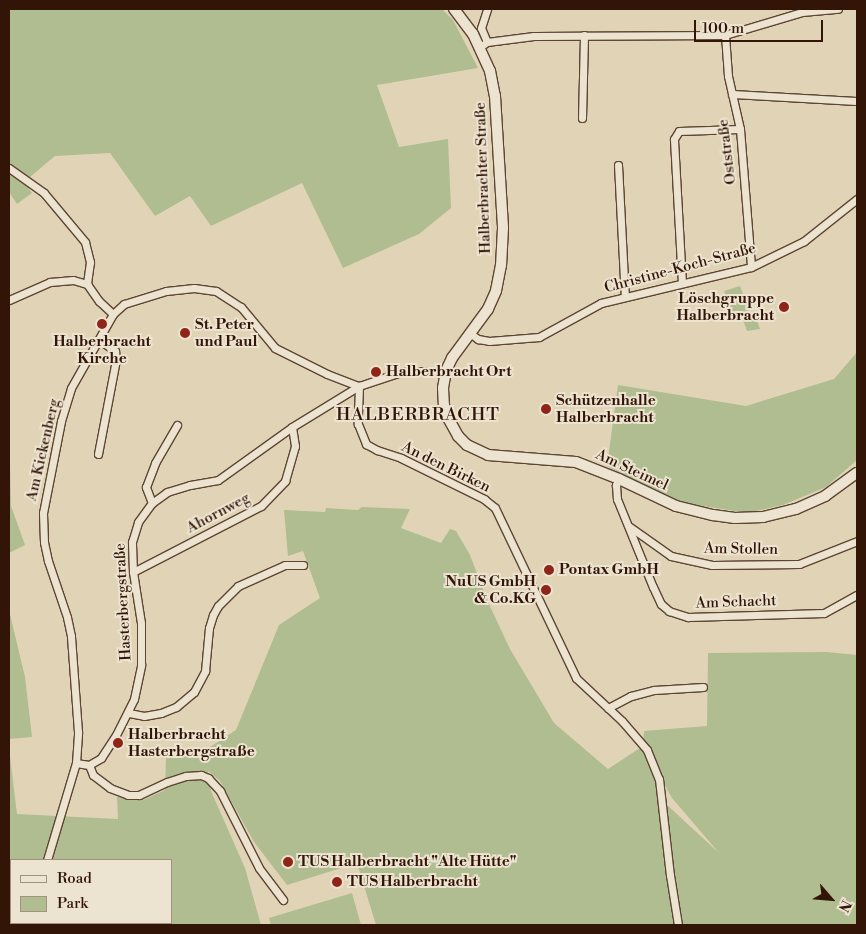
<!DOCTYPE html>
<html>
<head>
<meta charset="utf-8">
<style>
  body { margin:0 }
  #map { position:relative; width:866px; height:934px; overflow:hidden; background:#e1d4b6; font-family:"Libre Bodoni",serif }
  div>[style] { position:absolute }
  .green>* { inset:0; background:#afbd91 }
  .roads { filter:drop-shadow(1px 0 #5e4533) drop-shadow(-1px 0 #5e4533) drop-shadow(0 1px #5e4533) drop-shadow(0 -1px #5e4533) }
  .street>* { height:7px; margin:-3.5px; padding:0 3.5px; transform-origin:3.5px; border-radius:3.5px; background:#ece3d0 }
  .secondary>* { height:10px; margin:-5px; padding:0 5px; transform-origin:5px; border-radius:5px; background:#ece3d0 }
  .dots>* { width:14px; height:14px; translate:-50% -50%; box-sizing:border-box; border:2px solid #ece3d0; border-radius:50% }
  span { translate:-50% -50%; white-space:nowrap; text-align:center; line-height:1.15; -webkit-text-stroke:4px #ece3d0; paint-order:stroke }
  .street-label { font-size:15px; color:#331507 }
  .poi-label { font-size:15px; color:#331507; font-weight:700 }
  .right { translate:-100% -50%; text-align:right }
  .left { translate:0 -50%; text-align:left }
  .quarter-label { font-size:18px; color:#331507; letter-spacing:1px }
  .frame { position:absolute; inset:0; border:10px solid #331507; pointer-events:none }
  .legend { position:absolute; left:10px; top:859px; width:162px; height:65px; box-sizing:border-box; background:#ece3d0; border:1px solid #a29180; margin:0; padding:6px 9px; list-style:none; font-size:15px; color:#331507 }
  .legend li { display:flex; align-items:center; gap:10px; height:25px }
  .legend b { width:25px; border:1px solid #a29180 }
  .north { position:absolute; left:806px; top:874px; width:50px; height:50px; -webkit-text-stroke:4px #ece3d0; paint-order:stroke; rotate:117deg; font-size:14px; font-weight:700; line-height:20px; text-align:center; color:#331507 }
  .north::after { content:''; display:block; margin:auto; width:18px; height:22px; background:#331507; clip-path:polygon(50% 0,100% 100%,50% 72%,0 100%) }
  .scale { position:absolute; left:694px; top:20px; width:129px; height:22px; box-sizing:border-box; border:2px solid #331507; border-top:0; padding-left:6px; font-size:15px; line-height:18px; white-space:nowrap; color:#331507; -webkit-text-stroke:4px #ece3d0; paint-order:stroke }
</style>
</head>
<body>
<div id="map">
  <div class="green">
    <div style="clip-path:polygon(9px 9px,442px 9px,453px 20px,478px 68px,377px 85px,399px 147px,448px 139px,451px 208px,419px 234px,343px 268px,302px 183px,211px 226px,190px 196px,155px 216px,110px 153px,55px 156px,24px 182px,32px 193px,17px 204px,9px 192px)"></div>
    <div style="clip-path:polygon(740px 286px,749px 310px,733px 316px,724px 291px)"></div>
    <div style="clip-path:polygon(754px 313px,760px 329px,747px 331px,742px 317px)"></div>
    <div style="clip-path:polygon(857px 352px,857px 460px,826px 487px,783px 505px,748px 513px,684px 503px,663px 495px,607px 466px,618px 385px,746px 406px,834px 379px)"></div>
    <div style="clip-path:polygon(9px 422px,11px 506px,25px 545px,9px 553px)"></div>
    <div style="clip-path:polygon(evenodd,362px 507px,410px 509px,401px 528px,441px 543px,450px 529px,456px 531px,470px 555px,488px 602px,510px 649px,554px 723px,608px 769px,643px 746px,644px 731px,707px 726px,708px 653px,827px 652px,857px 655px,857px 925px,376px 925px,357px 863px,287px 885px,254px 842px,220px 781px,208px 771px,211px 791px,245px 868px,261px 925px,9px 925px,9px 748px,17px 814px,118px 819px,117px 797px,143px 800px,165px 790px,166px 757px,204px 751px,236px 730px,279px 625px,320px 598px,303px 551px,288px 556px,284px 510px,325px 512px,326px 508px,358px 510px,362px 507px,653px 764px,672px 798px,719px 853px,666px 804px,653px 764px,362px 507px,11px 860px,171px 860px,171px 923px,11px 923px,11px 860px)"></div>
    <div style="clip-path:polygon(9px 610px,25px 677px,32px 737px,9px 739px)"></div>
    <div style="clip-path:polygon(352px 893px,361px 925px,271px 925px,269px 918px)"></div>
  </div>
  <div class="roads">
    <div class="street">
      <div style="left:725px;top:35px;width:41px;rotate:85.8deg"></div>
      <div style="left:728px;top:76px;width:54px;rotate:77.2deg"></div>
      <div style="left:740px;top:129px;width:138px;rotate:85.4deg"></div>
      <div style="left:487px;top:42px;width:15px;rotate:-113deg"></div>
      <div style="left:481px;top:28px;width:20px;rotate:-72deg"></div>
      <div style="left:480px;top:47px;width:9px;rotate:-36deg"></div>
      <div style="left:487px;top:42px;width:47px;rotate:-7.3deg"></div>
      <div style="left:534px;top:36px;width:191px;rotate:-0.3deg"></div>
      <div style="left:725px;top:35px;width:80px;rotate:-16.6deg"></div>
      <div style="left:802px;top:12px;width:36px;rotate:-5deg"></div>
      <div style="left:732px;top:94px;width:125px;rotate:3.2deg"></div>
      <div style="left:582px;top:118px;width:83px;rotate:-88.6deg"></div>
      <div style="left:618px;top:165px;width:132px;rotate:87deg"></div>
      <div style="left:9px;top:168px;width:43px;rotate:35.5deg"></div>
      <div style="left:44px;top:193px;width:64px;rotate:50.1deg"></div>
      <div style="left:85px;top:242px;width:21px;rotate:76deg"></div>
      <div style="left:90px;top:262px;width:22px;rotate:98deg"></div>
      <div style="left:682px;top:283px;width:144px;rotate:-93.2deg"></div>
      <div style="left:674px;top:139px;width:9px;rotate:-58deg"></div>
      <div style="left:679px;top:131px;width:61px;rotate:-1.9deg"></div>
      <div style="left:9px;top:300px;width:45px;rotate:-23.7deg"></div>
      <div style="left:50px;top:282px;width:23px;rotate:-5deg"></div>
      <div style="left:73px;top:280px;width:15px;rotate:16deg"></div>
      <div style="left:87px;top:284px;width:21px;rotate:55deg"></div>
      <div style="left:99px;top:301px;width:19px;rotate:43deg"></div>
      <div style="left:471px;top:334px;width:9px;rotate:36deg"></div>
      <div style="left:478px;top:339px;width:11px;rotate:10deg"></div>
      <div style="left:489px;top:341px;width:50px;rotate:-4.6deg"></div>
      <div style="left:539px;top:337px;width:71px;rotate:-28.7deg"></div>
      <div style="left:601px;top:303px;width:154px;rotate:-13.5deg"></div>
      <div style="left:751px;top:267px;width:59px;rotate:-26.1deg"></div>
      <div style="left:804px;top:241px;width:68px;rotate:-38.4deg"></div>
      <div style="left:359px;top:386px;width:38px;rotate:92deg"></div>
      <div style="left:358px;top:424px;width:22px;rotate:68deg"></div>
      <div style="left:366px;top:444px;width:13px;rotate:29deg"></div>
      <div style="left:377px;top:450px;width:25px;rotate:18deg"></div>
      <div style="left:401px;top:458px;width:93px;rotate:26.3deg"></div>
      <div style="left:484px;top:499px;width:14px;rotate:39deg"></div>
      <div style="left:495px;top:508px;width:188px;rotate:64.5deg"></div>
      <div style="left:576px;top:678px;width:63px;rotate:43.1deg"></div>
      <div style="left:622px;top:721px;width:38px;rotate:49deg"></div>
      <div style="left:647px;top:750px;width:31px;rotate:68deg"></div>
      <div style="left:659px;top:779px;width:97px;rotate:83.5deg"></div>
      <div style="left:670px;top:875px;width:51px;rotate:80.9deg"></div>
      <div style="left:98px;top:454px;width:96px;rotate:-79.2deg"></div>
      <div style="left:116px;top:360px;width:9px;rotate:-96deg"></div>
      <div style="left:115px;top:351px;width:19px;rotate:-144deg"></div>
      <div style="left:619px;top:479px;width:7px;rotate:117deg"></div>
      <div style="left:616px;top:485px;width:14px;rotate:86deg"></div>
      <div style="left:617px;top:499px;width:95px;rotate:67.8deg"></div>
      <div style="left:653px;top:587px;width:19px;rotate:65deg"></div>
      <div style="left:661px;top:604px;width:11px;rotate:41deg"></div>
      <div style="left:669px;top:611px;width:20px;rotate:18deg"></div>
      <div style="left:688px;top:617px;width:136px;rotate:-1.7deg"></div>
      <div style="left:824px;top:613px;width:38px;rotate:-29deg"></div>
      <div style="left:152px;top:503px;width:17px;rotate:-111deg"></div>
      <div style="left:146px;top:487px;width:26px;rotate:-69deg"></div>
      <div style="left:155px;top:463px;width:44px;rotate:-59.9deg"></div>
      <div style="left:630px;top:527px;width:50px;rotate:35.3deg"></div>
      <div style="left:671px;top:556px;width:42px;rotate:12.4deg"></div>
      <div style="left:712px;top:565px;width:87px;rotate:-0.7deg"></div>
      <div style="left:799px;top:564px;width:62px;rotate:-21.6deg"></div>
      <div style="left:133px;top:572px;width:144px;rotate:-27.3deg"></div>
      <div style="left:261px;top:506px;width:35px;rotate:-46deg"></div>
      <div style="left:285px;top:481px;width:36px;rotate:-74deg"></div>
      <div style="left:295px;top:446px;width:19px;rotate:-99deg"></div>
      <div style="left:608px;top:708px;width:26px;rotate:-28deg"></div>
      <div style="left:631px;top:696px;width:24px;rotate:-15deg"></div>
      <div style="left:654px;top:690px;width:49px;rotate:-3.5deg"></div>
      <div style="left:129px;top:713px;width:15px;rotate:11deg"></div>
      <div style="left:144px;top:716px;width:17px;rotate:-10deg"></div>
      <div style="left:161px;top:713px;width:16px;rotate:-22deg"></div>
      <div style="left:176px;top:707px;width:23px;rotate:-40deg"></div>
      <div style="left:194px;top:692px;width:24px;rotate:-62deg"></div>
      <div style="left:205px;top:671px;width:43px;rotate:-84.7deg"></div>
      <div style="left:209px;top:628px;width:14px;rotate:-73deg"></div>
      <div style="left:213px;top:615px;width:10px;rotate:-61deg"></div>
      <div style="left:218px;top:606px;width:28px;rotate:-45deg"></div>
      <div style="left:238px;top:586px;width:51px;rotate:-24.1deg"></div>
      <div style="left:285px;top:565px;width:18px"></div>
      <div style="left:76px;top:763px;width:13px;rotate:9deg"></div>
      <div style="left:89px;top:765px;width:14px;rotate:-30deg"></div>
      <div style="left:101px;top:758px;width:27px;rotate:-57deg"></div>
      <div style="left:116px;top:735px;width:40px;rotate:-63.4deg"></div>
      <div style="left:134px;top:699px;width:35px;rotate:-78deg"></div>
      <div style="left:141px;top:665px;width:42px;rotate:-90deg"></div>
      <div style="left:141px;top:623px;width:52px;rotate:-98.9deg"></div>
      <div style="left:133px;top:572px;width:30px;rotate:-92deg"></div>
      <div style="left:132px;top:542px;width:21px;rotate:-73deg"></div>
      <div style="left:138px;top:522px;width:24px;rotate:-54deg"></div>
      <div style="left:152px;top:503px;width:19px;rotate:-36deg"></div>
      <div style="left:167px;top:492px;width:24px;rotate:-17deg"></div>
      <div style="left:190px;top:485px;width:28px;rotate:-10deg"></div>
      <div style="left:218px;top:480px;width:91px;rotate:-35.6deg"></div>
      <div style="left:292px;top:427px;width:79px;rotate:-31.5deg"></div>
      <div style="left:359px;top:386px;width:47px;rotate:-18.4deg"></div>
      <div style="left:404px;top:371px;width:42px"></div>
      <div style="left:89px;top:765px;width:11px;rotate:68deg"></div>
      <div style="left:93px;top:775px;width:21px;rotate:37deg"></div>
      <div style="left:110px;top:788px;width:19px;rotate:21deg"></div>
      <div style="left:128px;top:795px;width:11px"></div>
      <div style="left:139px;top:795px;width:31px;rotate:-25deg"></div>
      <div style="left:167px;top:782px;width:20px;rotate:-18deg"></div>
      <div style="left:186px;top:776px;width:15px;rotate:-4deg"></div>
      <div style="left:201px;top:775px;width:8px;rotate:23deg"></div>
      <div style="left:208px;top:778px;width:18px;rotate:47deg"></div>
      <div style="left:220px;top:791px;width:86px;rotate:63.1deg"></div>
      <div style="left:259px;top:868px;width:40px;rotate:53deg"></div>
      <div style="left:47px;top:860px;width:101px;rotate:-73.4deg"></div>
      <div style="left:76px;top:763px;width:31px;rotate:-86deg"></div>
      <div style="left:78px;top:732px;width:96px;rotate:-94.2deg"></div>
      <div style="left:71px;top:636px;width:19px;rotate:-102deg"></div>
      <div style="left:67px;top:617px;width:59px;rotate:-108.7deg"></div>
      <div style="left:48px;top:561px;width:19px;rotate:-102deg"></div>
      <div style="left:44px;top:542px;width:29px;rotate:-92deg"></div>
      <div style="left:43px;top:513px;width:94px;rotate:-78.9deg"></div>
      <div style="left:61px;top:421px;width:34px;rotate:-73deg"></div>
      <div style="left:71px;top:388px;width:85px;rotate:-60.4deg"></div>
      <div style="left:113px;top:314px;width:15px;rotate:-42deg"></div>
      <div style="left:124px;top:304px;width:44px;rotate:-17.2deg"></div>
      <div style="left:166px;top:291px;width:28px;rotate:-6deg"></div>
      <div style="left:194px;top:288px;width:22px;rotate:8deg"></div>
      <div style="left:216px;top:291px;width:30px;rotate:33deg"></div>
      <div style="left:241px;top:307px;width:53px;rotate:50.3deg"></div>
      <div style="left:275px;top:348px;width:58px;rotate:26.6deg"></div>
      <div style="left:327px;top:374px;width:34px;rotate:21deg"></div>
      <div style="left:41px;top:923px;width:2px;rotate:90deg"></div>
    </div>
    <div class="secondary">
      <div style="left:454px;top:9px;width:31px;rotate:53deg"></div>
      <div style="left:473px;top:34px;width:41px;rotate:65.3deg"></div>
      <div style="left:490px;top:71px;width:25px;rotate:79deg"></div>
      <div style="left:495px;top:96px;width:132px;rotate:86.5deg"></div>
      <div style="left:503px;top:228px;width:37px;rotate:93deg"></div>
      <div style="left:501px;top:265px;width:26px;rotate:101deg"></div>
      <div style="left:496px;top:291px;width:20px;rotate:114deg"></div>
      <div style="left:488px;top:309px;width:61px;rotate:126.3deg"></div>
      <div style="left:452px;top:358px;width:14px;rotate:115deg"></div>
      <div style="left:446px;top:371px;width:17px;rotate:100deg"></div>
      <div style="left:443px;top:388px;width:17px;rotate:87deg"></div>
      <div style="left:444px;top:405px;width:11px;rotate:75deg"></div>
      <div style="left:447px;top:416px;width:23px;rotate:61deg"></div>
      <div style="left:458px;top:436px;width:13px;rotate:45deg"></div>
      <div style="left:467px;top:445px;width:23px;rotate:25deg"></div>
      <div style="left:488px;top:455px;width:88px;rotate:4.5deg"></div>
      <div style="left:576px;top:462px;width:46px;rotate:21.6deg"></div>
      <div style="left:619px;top:479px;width:63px;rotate:25.3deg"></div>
      <div style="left:676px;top:506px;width:38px;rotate:14deg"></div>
      <div style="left:713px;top:515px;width:22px;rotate:8deg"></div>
      <div style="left:735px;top:518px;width:28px;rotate:-2deg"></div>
      <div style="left:763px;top:517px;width:34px;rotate:-14deg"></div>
      <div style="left:796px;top:509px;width:32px;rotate:-24deg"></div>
      <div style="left:825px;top:496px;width:39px;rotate:-36deg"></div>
    </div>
  </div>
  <div class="dots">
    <div style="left:784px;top:307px;background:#8f2418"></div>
    <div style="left:102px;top:324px;background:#8f2418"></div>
    <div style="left:185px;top:333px;background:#8f2418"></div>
    <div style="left:376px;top:372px;background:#8f2418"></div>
    <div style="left:546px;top:409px;background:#8f2418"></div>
    <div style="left:549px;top:570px;background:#8f2418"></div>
    <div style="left:546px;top:590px;background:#8f2418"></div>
    <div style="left:118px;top:743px;background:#8f2418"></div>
    <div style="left:288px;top:862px;background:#8f2418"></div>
    <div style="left:337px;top:882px;background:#8f2418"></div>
  </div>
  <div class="street-label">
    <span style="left:727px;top:152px;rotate:-97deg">Oststraße</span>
    <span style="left:483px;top:178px;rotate:-92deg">Halberbrachter Straße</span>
    <span style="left:680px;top:268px;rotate:-15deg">Christine-Koch-Straße</span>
    <span style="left:43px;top:450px;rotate:-77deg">Am Kickenberg</span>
    <span style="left:446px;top:467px;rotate:26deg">An den Birken</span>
    <span style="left:632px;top:470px;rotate:25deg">Am Steimel</span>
    <span style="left:218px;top:513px;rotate:-28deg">Ahornweg</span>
    <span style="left:741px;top:549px;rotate:1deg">Am Stollen</span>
    <span style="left:123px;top:602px;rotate:-93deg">Hasterbergstraße</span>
    <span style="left:736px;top:602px;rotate:-2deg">Am Schacht</span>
  </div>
  <div class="poi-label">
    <span class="right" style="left:774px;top:307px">Löschgruppe<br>Halberbracht</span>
    <span class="left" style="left:195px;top:333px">St. Peter<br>und Paul</span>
    <span style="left:102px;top:350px">Halberbracht<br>Kirche</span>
    <span class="left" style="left:386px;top:372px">Halberbracht Ort</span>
    <span class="left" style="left:556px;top:409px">Schützenhalle<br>Halberbracht</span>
    <span class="left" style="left:559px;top:570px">Pontax GmbH</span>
    <span class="right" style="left:536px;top:590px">NuUS GmbH<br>&amp; Co.KG</span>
    <span class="left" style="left:128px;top:743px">Halberbracht<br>Hasterbergstraße</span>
    <span class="left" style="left:298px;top:862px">TUS Halberbracht "Alte Hütte"</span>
    <span class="left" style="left:347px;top:882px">TUS Halberbracht</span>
  </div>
  <div class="quarter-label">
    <span style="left:418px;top:415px">HALBERBRACHT</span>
  </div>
  <div class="frame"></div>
  <ul class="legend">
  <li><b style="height:6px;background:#ece3d0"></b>Road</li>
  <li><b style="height:14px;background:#afbd91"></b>Park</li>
  </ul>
  <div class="north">N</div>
  <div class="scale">100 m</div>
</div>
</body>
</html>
